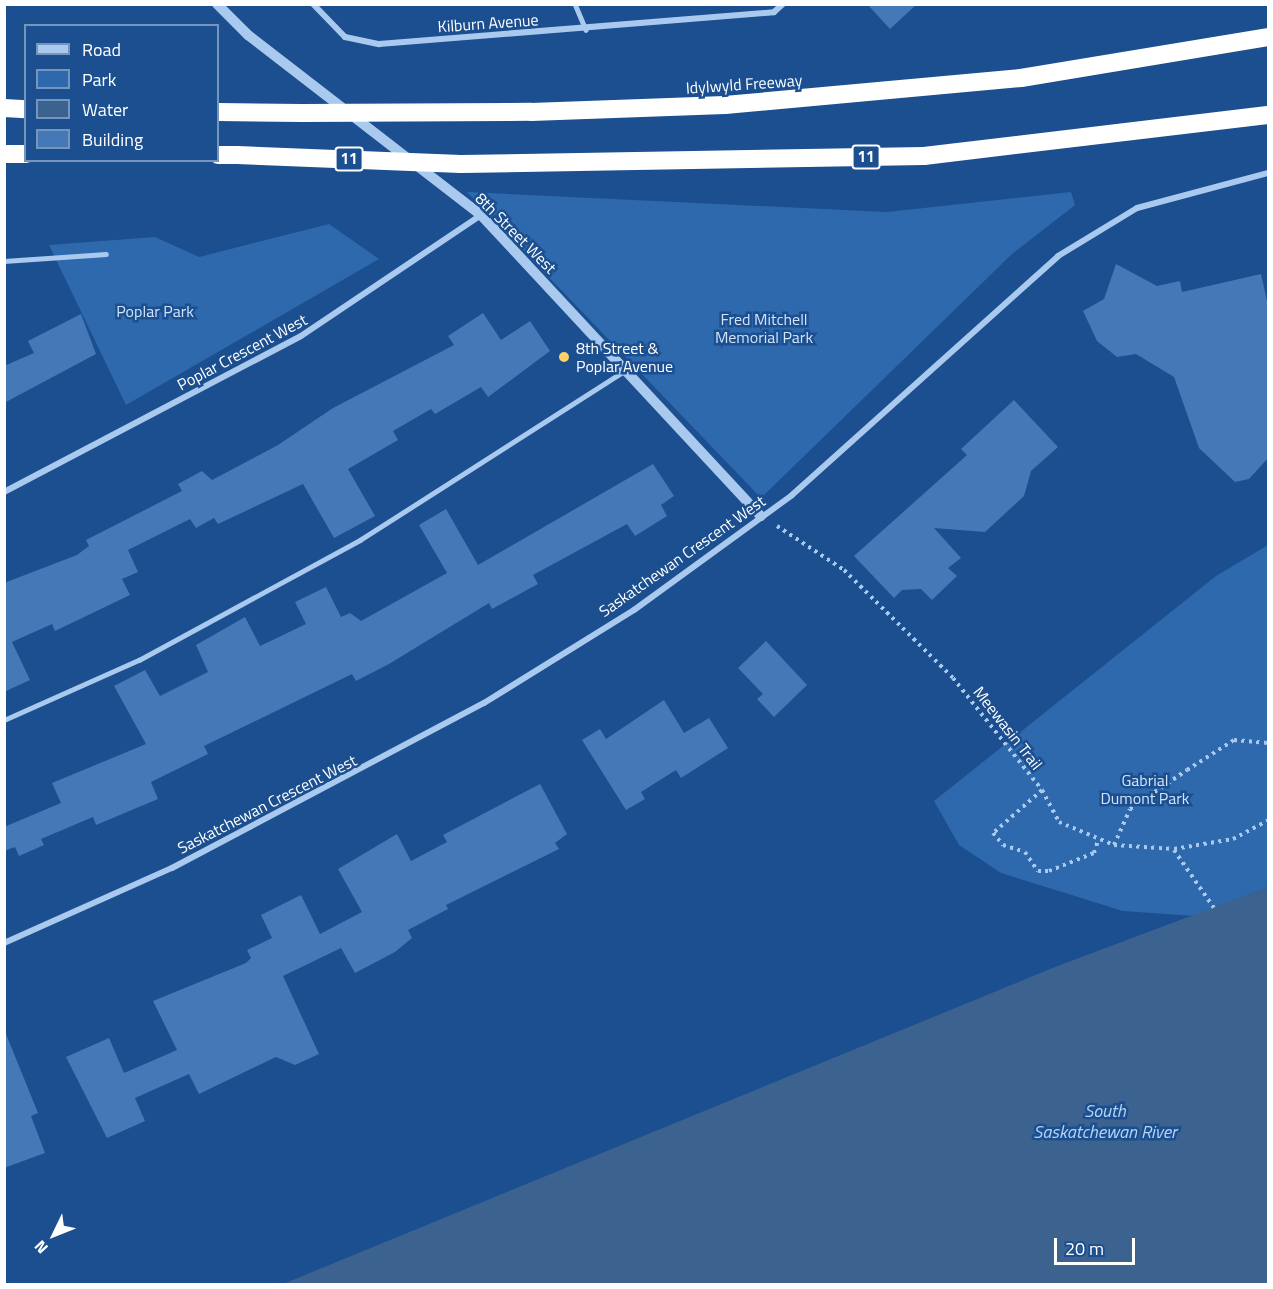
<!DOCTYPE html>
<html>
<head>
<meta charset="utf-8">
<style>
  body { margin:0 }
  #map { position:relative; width:1273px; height:1289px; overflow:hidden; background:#1b4f8f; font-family:"Titillium Web",sans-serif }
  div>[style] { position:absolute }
  .green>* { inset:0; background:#2e69ad }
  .water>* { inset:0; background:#3c6290 }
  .building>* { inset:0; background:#4478b7 }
  .path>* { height:4px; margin-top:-2px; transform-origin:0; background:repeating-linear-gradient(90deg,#a9c9ee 0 3px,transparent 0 7.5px) }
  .service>* { height:4.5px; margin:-2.25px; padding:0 2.25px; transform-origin:2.25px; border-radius:2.25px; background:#a9c9ee }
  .minor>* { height:6px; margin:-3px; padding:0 3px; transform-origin:3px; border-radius:3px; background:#a9c9ee }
  .tertiary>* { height:10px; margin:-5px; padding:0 5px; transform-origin:5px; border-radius:5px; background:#a9c9ee }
  .motorway>* { height:18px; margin:-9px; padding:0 9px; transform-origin:9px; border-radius:9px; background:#fff }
  .motorway-bridge>* { height:18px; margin:-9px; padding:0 9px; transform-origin:9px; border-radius:9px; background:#fff }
  .dots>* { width:16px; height:16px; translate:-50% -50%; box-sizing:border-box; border:3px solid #1b4f8f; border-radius:50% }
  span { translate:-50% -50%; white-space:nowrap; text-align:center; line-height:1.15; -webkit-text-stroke:5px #1b4f8f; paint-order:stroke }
  .shield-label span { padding:2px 4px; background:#1b4f8f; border:2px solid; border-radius:4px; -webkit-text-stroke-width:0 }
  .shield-label { font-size:15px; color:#fff; font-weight:700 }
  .street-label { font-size:16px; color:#fff }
  .park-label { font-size:16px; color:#cfe3fa }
  .poi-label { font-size:16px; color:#fff }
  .left { translate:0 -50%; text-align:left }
  .water-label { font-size:18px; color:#b5d3f5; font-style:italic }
  .frame { position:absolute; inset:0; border:6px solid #fff; pointer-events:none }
  .legend { position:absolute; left:24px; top:24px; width:195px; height:138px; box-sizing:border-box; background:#1b4f8f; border:2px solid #7695bc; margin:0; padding:8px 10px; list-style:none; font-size:18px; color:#fff }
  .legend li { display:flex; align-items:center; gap:12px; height:30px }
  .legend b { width:30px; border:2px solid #7695bc }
  .north { position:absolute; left:24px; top:1205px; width:60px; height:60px; -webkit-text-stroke:4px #1b4f8f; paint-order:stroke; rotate:227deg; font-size:16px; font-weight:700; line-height:24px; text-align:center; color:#fff }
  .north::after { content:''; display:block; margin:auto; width:21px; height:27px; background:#fff; clip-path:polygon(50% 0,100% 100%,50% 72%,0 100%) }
  .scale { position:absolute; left:1054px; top:1238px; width:81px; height:27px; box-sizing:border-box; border:3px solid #fff; border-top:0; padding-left:8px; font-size:18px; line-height:21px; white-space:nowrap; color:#fff; -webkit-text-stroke:4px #1b4f8f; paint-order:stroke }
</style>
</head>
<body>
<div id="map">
  <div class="green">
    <div style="clip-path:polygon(467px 192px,887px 212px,1071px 192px,1075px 205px,1012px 254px,761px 498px)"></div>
    <div style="clip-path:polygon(329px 224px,379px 259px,126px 405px,49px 245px,155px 237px,199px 257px)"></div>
    <div style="clip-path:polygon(1268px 545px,1268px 887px,1194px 916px,1123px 911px,1001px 873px,959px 845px,934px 801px,1216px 576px)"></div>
  </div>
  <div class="water">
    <div style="clip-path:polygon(1268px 887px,1268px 1284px,283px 1284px,1055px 967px)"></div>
  </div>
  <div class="building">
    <div style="clip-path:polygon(867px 4px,917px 4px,890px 29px)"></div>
    <div style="clip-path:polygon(1116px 264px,1157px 286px,1180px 281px,1182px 292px,1261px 274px,1269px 310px,1269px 457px,1249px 479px,1235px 482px,1199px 448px,1174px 377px,1136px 354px,1117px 357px,1097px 341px,1083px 311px,1104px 299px)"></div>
    <div style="clip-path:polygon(483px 313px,501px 340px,530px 321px,550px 351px,488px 397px,481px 387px,435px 414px,431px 409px,393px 431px,398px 440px,348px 469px,375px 516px,334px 538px,303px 484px,218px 524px,214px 518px,196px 528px,190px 519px,128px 550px,138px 572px,122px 579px,130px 595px,55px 631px,52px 624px,12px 642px,30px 680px,4px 692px,4px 583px,77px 555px,89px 546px,86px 540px,182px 491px,178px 484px,202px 471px,212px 480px,278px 445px,333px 408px,454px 345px,448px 336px)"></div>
    <div style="clip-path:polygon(81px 314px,96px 354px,4px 403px,4px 366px,34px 353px,28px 341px)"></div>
    <div style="clip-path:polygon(1014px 400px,1058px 447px,1031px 471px,1024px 496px,985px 532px,934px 528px,961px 558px,948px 568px,957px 576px,932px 600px,921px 589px,902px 590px,894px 598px,854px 556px,967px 455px,961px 449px)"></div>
    <div style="clip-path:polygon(653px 464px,674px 496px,661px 505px,667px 516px,635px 536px,627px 524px,533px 575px,538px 584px,492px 609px,489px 603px,389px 664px,356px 681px,352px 674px,204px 746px,208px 754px,151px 782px,158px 799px,96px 825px,93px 817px,41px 839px,44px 845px,19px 856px,15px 847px,4px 851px,4px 827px,61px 803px,52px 783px,146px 744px,114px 686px,145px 670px,160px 696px,208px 672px,196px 645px,245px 617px,260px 646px,306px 624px,295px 602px,326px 587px,341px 617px,350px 613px,361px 621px,447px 573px,419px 525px,446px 509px,478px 565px)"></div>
    <div style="clip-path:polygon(766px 641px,807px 685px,774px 717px,757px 699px,763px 694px,738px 668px)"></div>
    <div style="clip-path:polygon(664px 700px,684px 733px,709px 718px,728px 748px,681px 778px,676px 770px,641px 792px,645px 799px,626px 810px,582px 740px,600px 729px,606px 739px)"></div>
    <div style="clip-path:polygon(540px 784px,567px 834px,555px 843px,559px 849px,446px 905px,448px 909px,408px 930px,412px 938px,395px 952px,355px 973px,341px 948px,283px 976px,319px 1054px,295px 1065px,276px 1057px,199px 1094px,189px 1074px,135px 1098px,145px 1121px,107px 1138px,66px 1057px,109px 1038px,124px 1073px,177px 1050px,153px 1001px,246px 963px,251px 958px,247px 950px,272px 938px,261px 915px,301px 895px,320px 934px,362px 912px,338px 869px,397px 834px,411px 861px,447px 842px,443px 835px)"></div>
    <div style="clip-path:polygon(4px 1029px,38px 1113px,31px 1116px,45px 1153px,4px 1168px)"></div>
  </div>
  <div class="path">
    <div style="left:777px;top:526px;width:80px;rotate:33.3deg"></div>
    <div style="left:844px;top:570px;width:153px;rotate:44.7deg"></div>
    <div style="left:953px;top:678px;width:143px;rotate:51.5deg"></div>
    <div style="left:1042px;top:790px;width:36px;rotate:62deg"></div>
    <div style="left:1059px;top:822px;width:60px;rotate:22.7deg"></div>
    <div style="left:1114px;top:845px;width:60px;rotate:3.8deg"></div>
    <div style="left:1174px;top:849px;width:60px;rotate:-9.6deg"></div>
    <div style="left:1233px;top:839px;width:40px;rotate:-28deg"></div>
    <div style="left:1042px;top:790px;width:65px;rotate:138.7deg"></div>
    <div style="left:993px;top:833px;width:16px;rotate:50deg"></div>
    <div style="left:1003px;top:845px;width:23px;rotate:18deg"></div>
    <div style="left:1025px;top:852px;width:23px;rotate:56deg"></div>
    <div style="left:1038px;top:871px;width:11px"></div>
    <div style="left:1049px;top:871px;width:48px;rotate:-21.8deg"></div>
    <div style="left:1094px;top:853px;width:13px;rotate:-72deg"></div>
    <div style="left:1114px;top:845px;width:39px;rotate:-66deg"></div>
    <div style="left:1130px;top:809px;width:69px;rotate:-34.4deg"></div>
    <div style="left:1187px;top:770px;width:56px;rotate:-32.6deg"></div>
    <div style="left:1234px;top:740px;width:34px;rotate:5deg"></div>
    <div style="left:1174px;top:850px;width:70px;rotate:55.4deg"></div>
  </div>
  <div class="service">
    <div style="left:575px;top:4px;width:28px;rotate:67deg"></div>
    <div style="left:4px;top:261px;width:102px;rotate:-3.9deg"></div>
    <div style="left:4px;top:720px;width:148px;rotate:-24deg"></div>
    <div style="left:139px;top:660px;width:251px;rotate:-28.5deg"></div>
    <div style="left:360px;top:540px;width:316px;rotate:-32.6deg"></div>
  </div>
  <div class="minor">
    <div style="left:313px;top:4px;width:46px;rotate:45.9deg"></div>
    <div style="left:345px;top:37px;width:35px;rotate:12deg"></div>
    <div style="left:379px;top:44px;width:396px;rotate:-4.6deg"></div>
    <div style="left:774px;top:12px;width:12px;rotate:-42deg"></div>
    <div style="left:4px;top:492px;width:335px;rotate:-27.7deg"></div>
    <div style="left:301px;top:336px;width:217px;rotate:-33.9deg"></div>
    <div style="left:4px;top:943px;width:184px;rotate:-24.1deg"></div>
    <div style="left:172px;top:868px;width:353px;rotate:-27.9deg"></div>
    <div style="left:484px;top:703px;width:176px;rotate:-31.8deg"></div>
    <div style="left:634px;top:610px;width:195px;rotate:-36deg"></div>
    <div style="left:792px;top:495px;width:358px;rotate:-41.9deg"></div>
    <div style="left:1058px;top:256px;width:92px;rotate:-31.3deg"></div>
    <div style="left:1137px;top:208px;width:136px;rotate:-15deg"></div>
  </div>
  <div class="tertiary">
    <div style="left:217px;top:4px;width:44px;rotate:45deg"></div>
    <div style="left:248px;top:35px;width:294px;rotate:37.7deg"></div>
    <div style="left:481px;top:215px;width:411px;rotate:47.1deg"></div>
  </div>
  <div class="motorway">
    <div style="left:4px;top:108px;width:22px;rotate:3deg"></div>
    <div style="left:218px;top:112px;width:84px;rotate:0.7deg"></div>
    <div style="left:531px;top:112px;width:194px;rotate:-2.1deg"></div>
    <div style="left:725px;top:105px;width:297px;rotate:-5.2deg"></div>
    <div style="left:1021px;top:78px;width:250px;rotate:-9.4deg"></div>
    <div style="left:4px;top:154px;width:22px"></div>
    <div style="left:218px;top:155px;width:19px"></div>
    <div style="left:461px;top:164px;width:463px;rotate:-1deg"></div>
    <div style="left:924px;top:156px;width:346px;rotate:-6.8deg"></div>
  </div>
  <div class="motorway-bridge">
    <div style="left:302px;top:113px;width:229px;rotate:-0.3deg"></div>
    <div style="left:237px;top:155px;width:224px;rotate:2.3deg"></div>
  </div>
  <div class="dots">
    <div style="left:564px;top:357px;background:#ffd166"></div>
  </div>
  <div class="shield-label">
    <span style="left:866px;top:157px">11</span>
    <span style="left:349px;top:159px">11</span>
  </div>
  <div class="street-label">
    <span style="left:488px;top:23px;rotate:-4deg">Kilburn Avenue</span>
    <span style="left:744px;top:84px;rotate:-4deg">Idylwyld Freeway</span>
    <span style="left:516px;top:233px;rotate:45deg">8th Street West</span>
    <span style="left:242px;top:352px;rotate:-28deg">Poplar Crescent West</span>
    <span style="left:682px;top:556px;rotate:-35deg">Saskatchewan Crescent West</span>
    <span style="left:1008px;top:728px;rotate:52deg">Meewasin Trail</span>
    <span style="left:267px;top:804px;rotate:-27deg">Saskatchewan Crescent West</span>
  </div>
  <div class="park-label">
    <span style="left:155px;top:311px">Poplar Park</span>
    <span style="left:764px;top:328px">Fred Mitchell<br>Memorial Park</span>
    <span style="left:1145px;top:789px">Gabrial<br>Dumont Park</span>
  </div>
  <div class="poi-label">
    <span class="left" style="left:576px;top:357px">8th Street &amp;<br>Poplar Avenue</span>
  </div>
  <div class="water-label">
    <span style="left:1105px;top:1122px">South<br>Saskatchewan River</span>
  </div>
  <div class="frame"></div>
  <ul class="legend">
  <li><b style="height:8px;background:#a9c9ee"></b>Road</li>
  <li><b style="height:16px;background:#2e69ad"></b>Park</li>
  <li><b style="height:16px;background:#3c6290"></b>Water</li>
  <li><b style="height:16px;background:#4478b7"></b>Building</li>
  </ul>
  <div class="north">N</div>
  <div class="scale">20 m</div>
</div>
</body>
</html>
